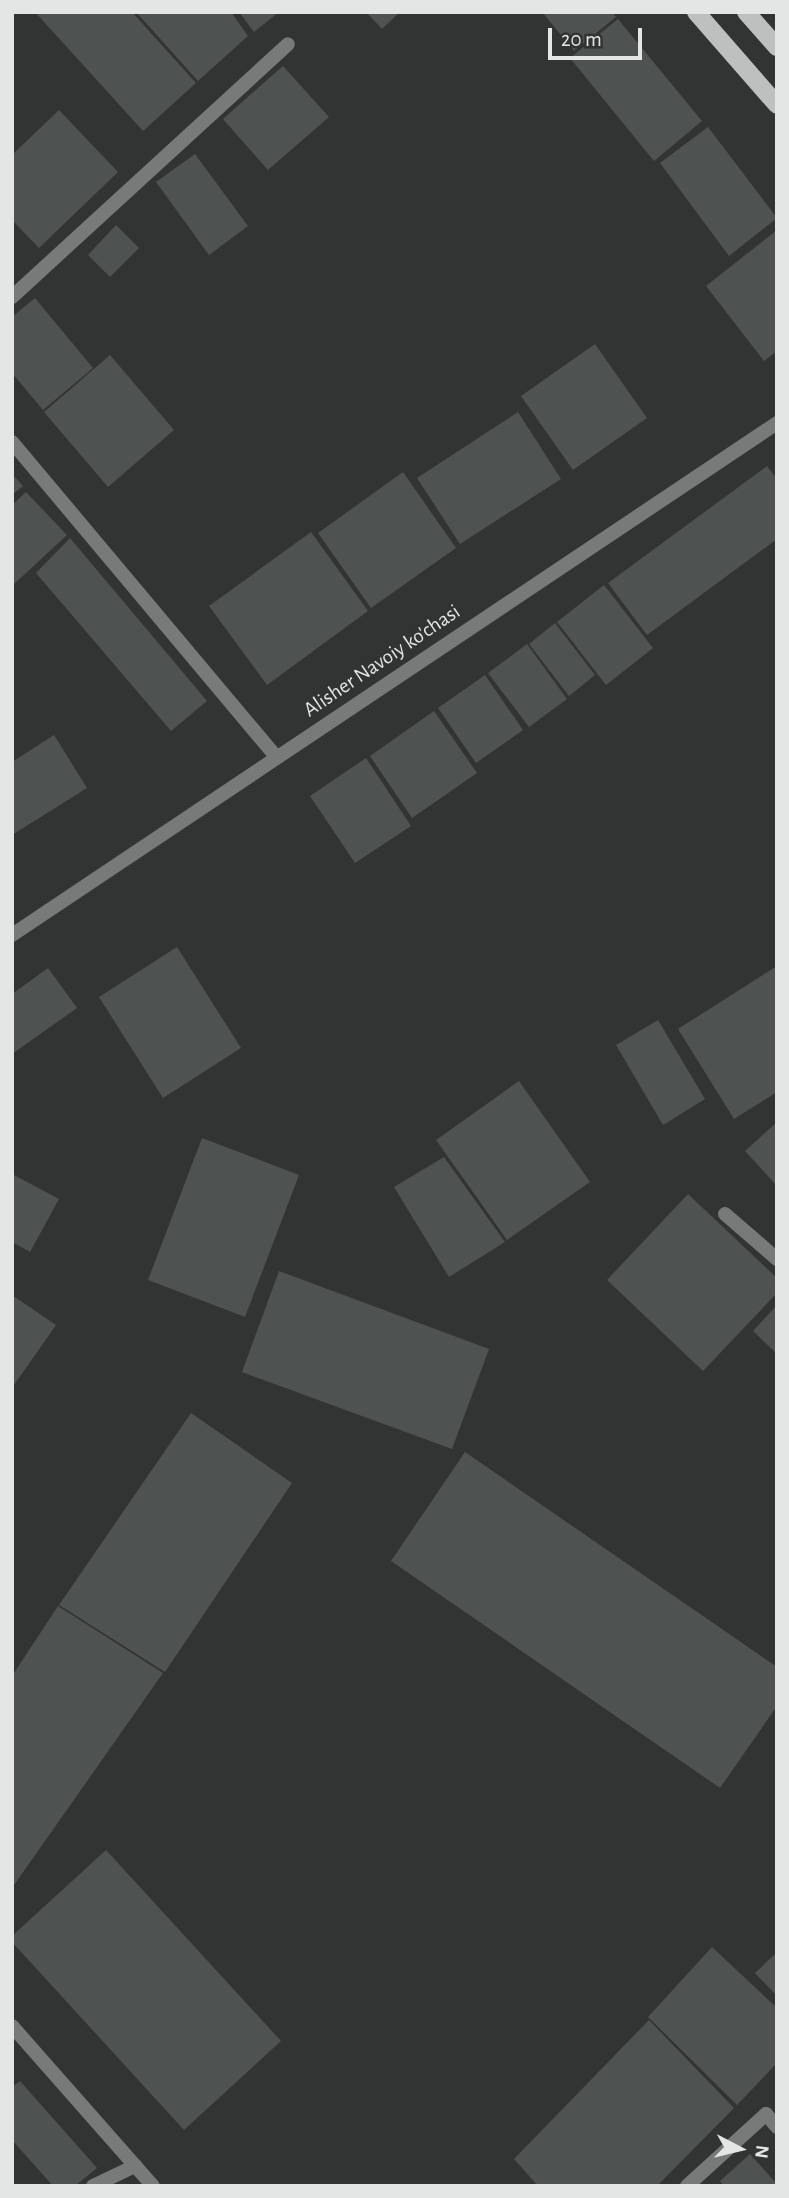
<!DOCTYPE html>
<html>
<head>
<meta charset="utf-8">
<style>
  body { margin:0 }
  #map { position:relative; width:789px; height:2198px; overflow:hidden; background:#313433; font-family:"Alegreya Sans",sans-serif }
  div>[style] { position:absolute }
  .building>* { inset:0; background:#4e5250 }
  .minor>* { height:14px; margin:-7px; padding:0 7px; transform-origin:7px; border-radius:7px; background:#787a79 }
  .primary>* { height:18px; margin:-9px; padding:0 9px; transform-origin:9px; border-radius:9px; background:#bdc0bf }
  span { translate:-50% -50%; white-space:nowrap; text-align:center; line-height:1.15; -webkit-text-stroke:5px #313433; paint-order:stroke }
  .street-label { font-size:21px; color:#e4e6e5 }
  .frame { position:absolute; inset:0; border:14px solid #e4e6e5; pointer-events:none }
  .north { position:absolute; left:705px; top:2114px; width:70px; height:70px; -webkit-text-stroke:5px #313433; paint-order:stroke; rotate:97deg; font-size:19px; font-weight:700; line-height:28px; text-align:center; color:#e4e6e5 }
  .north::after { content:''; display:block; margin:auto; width:24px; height:32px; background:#e4e6e5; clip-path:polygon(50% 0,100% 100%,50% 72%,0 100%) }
  .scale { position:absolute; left:548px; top:28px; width:94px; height:32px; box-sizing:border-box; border:4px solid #e4e6e5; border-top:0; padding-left:9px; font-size:21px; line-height:24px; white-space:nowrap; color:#e4e6e5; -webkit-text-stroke:5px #313433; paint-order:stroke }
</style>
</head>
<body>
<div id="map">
  <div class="building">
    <div style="clip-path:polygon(35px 12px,132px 12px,196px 83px,143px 131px)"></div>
    <div style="clip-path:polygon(136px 12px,231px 12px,248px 36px,198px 81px)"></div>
    <div style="clip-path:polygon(239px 12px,279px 12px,254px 32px)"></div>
    <div style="clip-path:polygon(366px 12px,400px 12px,382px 29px)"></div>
    <div style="clip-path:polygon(542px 12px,612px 12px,616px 17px,574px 51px)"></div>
    <div style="clip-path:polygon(618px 19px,702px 121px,654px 161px,570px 58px)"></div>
    <div style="clip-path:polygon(283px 66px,329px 117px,268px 170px,223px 119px)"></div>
    <div style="clip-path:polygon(59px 110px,118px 172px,39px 248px,12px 220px,12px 155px)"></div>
    <div style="clip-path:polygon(708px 127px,777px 218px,729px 256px,660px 163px)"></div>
    <div style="clip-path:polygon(195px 154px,248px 226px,209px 255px,156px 182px)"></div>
    <div style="clip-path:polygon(116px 225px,139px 248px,110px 277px,88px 255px)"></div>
    <div style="clip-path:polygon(777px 230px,777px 351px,764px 361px,706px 286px)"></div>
    <div style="clip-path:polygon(35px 298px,93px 368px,43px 410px,12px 373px,12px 317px)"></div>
    <div style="clip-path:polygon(595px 344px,647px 418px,573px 470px,521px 396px)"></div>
    <div style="clip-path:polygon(110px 355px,174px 430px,108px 487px,44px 412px)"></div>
    <div style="clip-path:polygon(518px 412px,561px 479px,460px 544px,417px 478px)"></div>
    <div style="clip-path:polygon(767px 466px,777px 479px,777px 539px,647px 635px,608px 583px)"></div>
    <div style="clip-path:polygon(403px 472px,456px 548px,371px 608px,318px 533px)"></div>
    <div style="clip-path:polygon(12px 474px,23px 486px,12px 495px)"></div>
    <div style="clip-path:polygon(26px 492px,67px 535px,12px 586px,12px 505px)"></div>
    <div style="clip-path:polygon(311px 532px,368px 611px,267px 685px,209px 606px)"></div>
    <div style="clip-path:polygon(70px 538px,207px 701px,171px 731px,36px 573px)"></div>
    <div style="clip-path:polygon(604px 585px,653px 648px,606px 685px,557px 622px)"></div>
    <div style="clip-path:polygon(555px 623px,595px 675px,569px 696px,529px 644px)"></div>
    <div style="clip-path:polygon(527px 644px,567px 699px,529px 727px,488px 673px)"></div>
    <div style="clip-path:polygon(485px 675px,523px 730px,476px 763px,438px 708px)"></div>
    <div style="clip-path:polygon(434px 711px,477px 773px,412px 818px,370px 756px)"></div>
    <div style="clip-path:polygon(54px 735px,87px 788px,12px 835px,12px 762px)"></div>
    <div style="clip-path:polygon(366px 758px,411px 826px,355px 863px,310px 796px)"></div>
    <div style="clip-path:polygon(177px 947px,241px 1048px,163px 1098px,99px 997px)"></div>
    <div style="clip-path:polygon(777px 966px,777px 1092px,734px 1119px,678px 1029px)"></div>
    <div style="clip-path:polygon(48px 968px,77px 1008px,12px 1054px,12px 994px)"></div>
    <div style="clip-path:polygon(658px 1020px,705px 1099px,663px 1125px,616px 1045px)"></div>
    <div style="clip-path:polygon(519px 1081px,590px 1182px,507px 1240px,436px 1140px)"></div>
    <div style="clip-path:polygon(777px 1122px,777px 1186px,745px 1151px)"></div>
    <div style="clip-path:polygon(202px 1138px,299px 1175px,245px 1317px,148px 1280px)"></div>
    <div style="clip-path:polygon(444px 1157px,505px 1242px,449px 1277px,394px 1187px)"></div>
    <div style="clip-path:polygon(12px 1174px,59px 1199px,30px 1252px,12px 1242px)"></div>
    <div style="clip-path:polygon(688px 1194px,777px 1278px,777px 1293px,703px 1371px,607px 1280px)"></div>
    <div style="clip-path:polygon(279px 1271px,489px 1349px,452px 1449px,242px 1372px)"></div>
    <div style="clip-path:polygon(12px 1295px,56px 1325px,12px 1388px)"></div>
    <div style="clip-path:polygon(777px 1305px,777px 1354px,753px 1331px)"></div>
    <div style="clip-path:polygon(191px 1413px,292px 1483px,165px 1672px,59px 1605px)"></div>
    <div style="clip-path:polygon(465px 1452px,777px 1667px,777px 1706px,720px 1788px,391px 1561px)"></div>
    <div style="clip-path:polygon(58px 1606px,163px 1673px,12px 1888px,12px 1676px)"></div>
    <div style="clip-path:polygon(106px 1850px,281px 2041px,184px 2130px,12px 1942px,12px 1936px)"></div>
    <div style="clip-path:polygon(712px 1947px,777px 2008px,777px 2063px,737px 2105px,648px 2017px)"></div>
    <div style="clip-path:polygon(777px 1952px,777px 1996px,755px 1973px)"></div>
    <div style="clip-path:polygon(649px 2020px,734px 2108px,657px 2186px,538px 2186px,514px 2159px)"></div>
    <div style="clip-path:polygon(20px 2081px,97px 2168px,75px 2186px,53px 2186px,12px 2140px,12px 2087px)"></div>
    <div style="clip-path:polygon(750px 2154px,777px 2184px,777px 2186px,724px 2186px,720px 2181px)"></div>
  </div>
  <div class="minor">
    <div style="left:12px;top:297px;width:374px;rotate:-42.5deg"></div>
    <div style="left:12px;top:442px;width:411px;rotate:50deg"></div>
    <div style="left:12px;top:935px;width:921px;rotate:-33.79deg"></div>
    <div style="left:725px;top:1214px;width:69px;rotate:40.9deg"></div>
    <div style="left:12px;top:2026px;width:213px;rotate:48.6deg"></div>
    <div style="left:93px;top:2186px;width:47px;rotate:-25.5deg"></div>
    <div style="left:687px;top:2186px;width:107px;rotate:-42.3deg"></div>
    <div style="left:766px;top:2114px;width:17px;rotate:50deg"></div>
  </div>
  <div class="primary">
    <div style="left:696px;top:12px;width:123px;rotate:48.9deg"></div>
    <div style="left:746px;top:12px;width:47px;rotate:48.5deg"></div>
  </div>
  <div class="street-label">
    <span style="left:382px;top:661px;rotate:-34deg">Alisher Navoiy ko'chasi</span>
  </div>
  <div class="frame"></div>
  <div class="north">N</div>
  <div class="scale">20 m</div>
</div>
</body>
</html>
